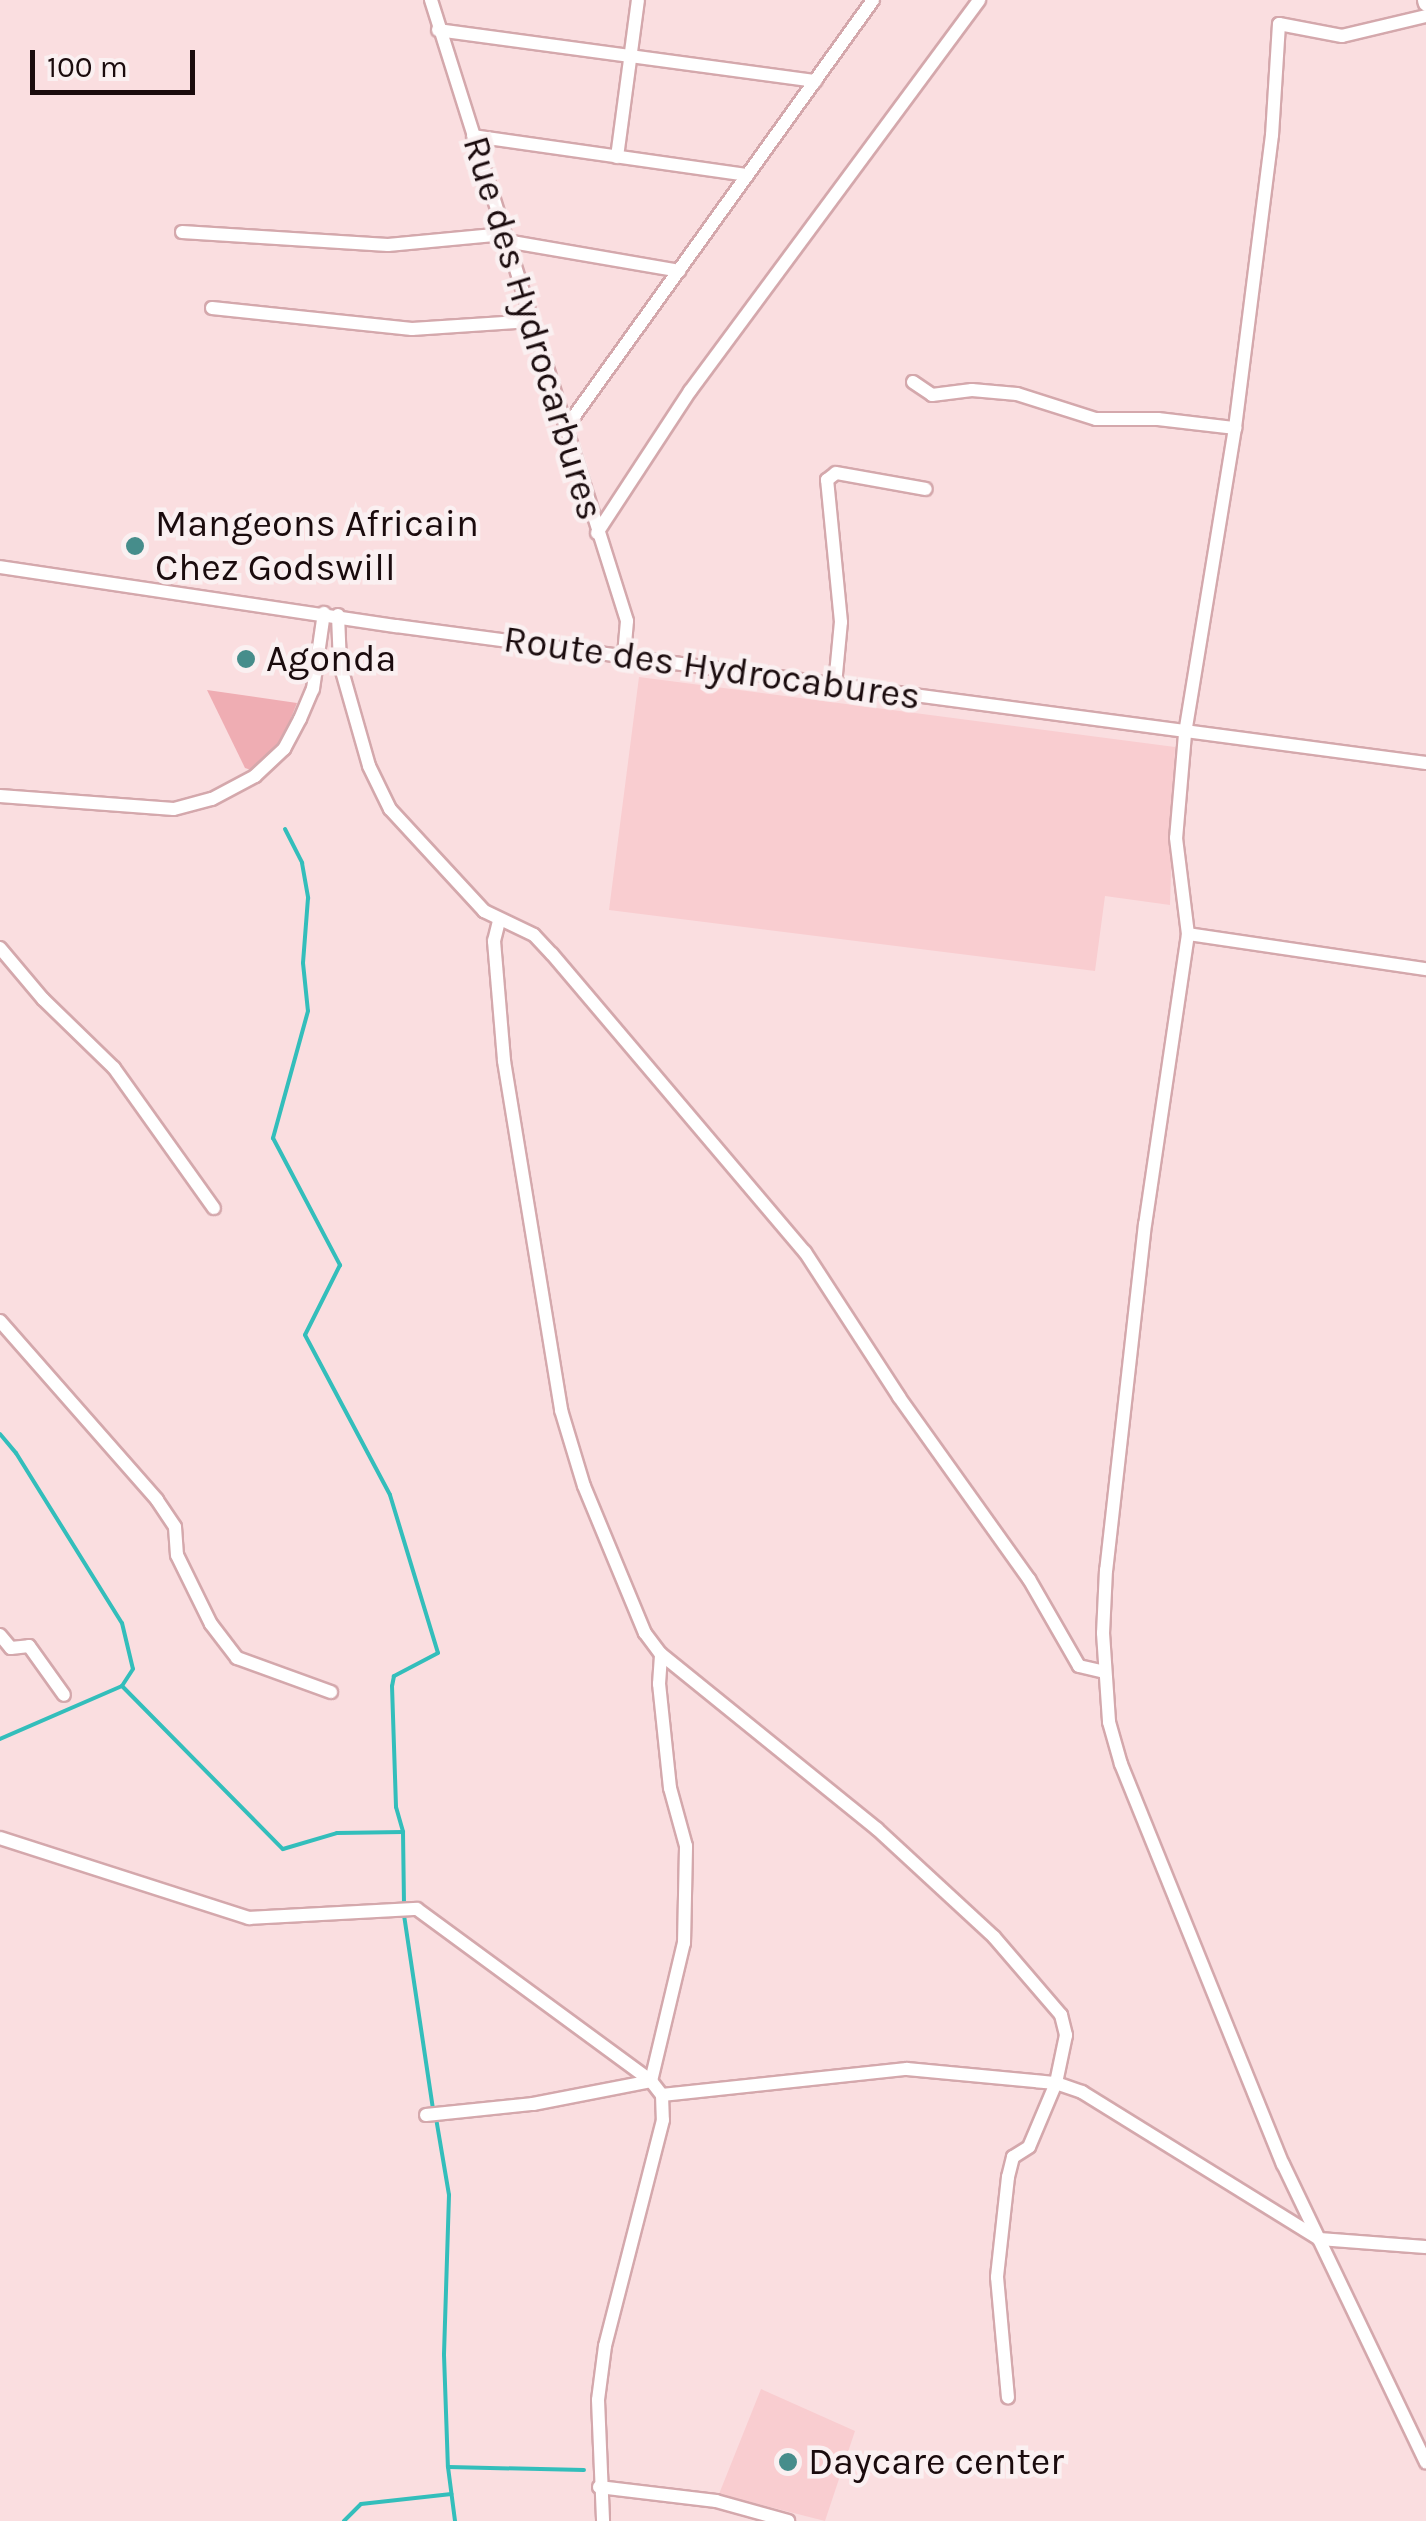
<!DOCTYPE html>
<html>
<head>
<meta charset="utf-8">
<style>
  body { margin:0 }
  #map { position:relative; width:1426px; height:2521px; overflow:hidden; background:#fadee0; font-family:Karla,sans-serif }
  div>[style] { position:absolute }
  .built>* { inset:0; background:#f9cdd0 }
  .green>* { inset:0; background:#efadb3 }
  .stream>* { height:4px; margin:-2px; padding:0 2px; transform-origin:2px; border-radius:2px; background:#33bebb }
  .roads { filter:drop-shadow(2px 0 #d4a8ac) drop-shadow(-2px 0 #d4a8ac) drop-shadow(0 2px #d4a8ac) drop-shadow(0 -2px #d4a8ac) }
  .minor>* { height:12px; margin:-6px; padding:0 6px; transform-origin:6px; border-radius:6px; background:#fff }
  .tertiary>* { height:15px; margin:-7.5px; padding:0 7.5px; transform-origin:7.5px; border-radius:7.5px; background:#fff }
  .dots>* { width:28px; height:28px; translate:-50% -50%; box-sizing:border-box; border:5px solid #faf0f1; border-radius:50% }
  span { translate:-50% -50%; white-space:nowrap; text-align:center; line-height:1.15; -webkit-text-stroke:9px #faf0f1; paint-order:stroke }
  .street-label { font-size:38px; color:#1a0b0d }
  .poi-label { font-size:38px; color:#1a0b0d }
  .left { translate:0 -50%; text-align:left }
  .scale { position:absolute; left:30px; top:50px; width:165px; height:45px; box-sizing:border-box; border:5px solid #1a0b0d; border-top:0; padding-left:12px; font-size:30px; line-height:35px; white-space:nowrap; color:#1a0b0d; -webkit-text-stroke:8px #faf0f1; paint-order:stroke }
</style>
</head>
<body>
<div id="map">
  <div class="built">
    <div style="clip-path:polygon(639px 677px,1175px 747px,1170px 905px,1105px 896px,1095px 971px,609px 910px)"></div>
    <div style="clip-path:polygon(761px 2389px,855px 2431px,825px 2521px,719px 2494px)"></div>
  </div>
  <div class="green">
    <div style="clip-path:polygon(207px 690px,297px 703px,280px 746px,254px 771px,245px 768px)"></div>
  </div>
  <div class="stream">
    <div style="left:285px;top:829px;width:38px;rotate:63deg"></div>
    <div style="left:302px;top:863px;width:36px;rotate:80deg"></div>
    <div style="left:308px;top:898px;width:65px;rotate:94.4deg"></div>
    <div style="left:303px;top:963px;width:48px;rotate:84.1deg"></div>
    <div style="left:308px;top:1011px;width:132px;rotate:105.4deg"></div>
    <div style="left:273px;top:1138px;width:144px;rotate:62.2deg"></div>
    <div style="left:340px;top:1265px;width:78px;rotate:116.6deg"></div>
    <div style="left:305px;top:1335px;width:181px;rotate:62deg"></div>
    <div style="left:390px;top:1495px;width:165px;rotate:73.1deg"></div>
    <div style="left:438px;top:1653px;width:50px;rotate:152.4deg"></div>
    <div style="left:394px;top:1676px;width:10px;rotate:101deg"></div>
    <div style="left:392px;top:1686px;width:121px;rotate:88.1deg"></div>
    <div style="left:396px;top:1807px;width:26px;rotate:74deg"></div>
    <div style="left:0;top:1434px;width:25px;rotate:50deg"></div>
    <div style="left:16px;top:1453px;width:200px;rotate:58.1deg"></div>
    <div style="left:122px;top:1623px;width:47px;rotate:76.6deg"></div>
    <div style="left:133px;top:1669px;width:20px;rotate:123deg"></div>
    <div style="left:122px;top:1686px;width:133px;rotate:156.5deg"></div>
    <div style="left:122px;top:1686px;width:229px;rotate:45.4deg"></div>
    <div style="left:283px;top:1849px;width:56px;rotate:-16.5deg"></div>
    <div style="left:337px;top:1833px;width:66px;rotate:-0.9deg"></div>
    <div style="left:403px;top:1832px;width:74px;rotate:89.2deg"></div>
    <div style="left:404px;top:1915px;width:195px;rotate:81.5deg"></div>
    <div style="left:436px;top:2118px;width:78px;rotate:80.4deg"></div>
    <div style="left:449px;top:2195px;width:160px;rotate:91.8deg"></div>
    <div style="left:444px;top:2355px;width:112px;rotate:88deg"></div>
    <div style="left:448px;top:2467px;width:54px;rotate:82.6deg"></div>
    <div style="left:449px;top:2467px;width:135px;rotate:1.3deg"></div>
    <div style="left:344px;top:2521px;width:24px;rotate:-45deg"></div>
    <div style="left:361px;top:2504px;width:91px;rotate:-6.3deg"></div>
  </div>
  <div class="roads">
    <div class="minor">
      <div style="left:431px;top:0;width:651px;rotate:72.48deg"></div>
      <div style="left:627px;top:621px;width:35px;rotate:95deg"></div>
      <div style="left:1426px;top:16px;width:86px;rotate:166.6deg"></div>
      <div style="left:1342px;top:36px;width:64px;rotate:-169.2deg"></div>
      <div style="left:1279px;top:24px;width:111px;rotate:93.6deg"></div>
      <div style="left:1272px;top:135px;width:295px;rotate:97.2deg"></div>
      <div style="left:1235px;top:428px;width:310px;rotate:99.3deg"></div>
      <div style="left:1185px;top:734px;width:104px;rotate:94.9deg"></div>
      <div style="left:1176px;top:838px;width:97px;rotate:82.9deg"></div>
      <div style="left:1188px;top:934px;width:293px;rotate:98.4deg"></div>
      <div style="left:1145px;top:1224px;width:348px;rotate:96.4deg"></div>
      <div style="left:1106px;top:1570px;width:63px;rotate:92.7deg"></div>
      <div style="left:1103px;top:1633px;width:89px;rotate:86.1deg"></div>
      <div style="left:1109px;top:1722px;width:44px;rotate:74.1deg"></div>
      <div style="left:1121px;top:1764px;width:432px;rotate:68deg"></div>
      <div style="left:1283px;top:2164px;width:331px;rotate:64.4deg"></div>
      <div style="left:438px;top:30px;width:381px;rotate:7.7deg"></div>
      <div style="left:473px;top:136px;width:277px;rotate:8.1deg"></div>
      <div style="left:617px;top:157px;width:158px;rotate:-82.4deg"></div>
      <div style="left:182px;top:232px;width:206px;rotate:3.6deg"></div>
      <div style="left:388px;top:245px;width:117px;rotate:-5.4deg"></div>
      <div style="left:506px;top:241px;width:176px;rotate:9.8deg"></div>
      <div style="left:212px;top:308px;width:201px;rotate:6deg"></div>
      <div style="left:412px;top:329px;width:119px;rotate:-3.8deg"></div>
      <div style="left:913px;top:382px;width:23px;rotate:34deg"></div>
      <div style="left:932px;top:395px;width:40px;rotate:-7.1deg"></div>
      <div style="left:972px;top:390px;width:45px;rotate:5.1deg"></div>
      <div style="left:1017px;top:394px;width:83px;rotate:17.6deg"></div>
      <div style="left:1096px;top:419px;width:62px"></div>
      <div style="left:1158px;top:419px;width:78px;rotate:6.7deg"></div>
      <div style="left:565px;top:429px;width:528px;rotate:-54.32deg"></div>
      <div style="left:597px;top:533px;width:170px;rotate:-56.8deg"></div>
      <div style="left:690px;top:391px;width:486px;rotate:-53.5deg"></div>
      <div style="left:0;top:567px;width:400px;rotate:8.5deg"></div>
      <div style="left:396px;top:626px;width:1039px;rotate:7.58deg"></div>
      <div style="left:338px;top:615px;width:49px;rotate:87.7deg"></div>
      <div style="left:340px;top:664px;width:106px;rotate:74.1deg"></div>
      <div style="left:369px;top:766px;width:48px;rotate:64deg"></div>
      <div style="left:390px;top:809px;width:139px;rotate:47.3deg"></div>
      <div style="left:484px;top:911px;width:55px;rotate:25.6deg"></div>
      <div style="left:534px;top:935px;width:26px;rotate:47deg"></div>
      <div style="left:552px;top:954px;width:391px;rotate:49.7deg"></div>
      <div style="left:805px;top:1252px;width:173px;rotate:57deg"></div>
      <div style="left:899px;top:1397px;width:224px;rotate:54.5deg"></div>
      <div style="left:1029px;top:1579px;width:100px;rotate:60.1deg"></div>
      <div style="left:1079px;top:1666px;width:26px;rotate:13deg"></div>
      <div style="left:835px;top:685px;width:63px;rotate:-84.6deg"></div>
      <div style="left:841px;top:622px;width:143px;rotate:-95.6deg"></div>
      <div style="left:827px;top:480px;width:11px;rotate:-38deg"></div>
      <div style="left:836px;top:473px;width:91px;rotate:10.1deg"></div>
      <div style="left:0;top:796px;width:174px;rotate:4.3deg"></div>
      <div style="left:174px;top:809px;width:39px;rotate:-15deg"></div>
      <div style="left:212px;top:799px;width:49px;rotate:-28.1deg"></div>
      <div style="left:255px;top:776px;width:40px;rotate:-43deg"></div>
      <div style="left:284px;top:749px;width:34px;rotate:-62deg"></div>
      <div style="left:300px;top:719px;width:33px;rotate:-67deg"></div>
      <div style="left:313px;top:689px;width:77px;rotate:-81.8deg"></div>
      <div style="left:499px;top:921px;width:21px;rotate:104deg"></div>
      <div style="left:494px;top:941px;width:120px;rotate:85.2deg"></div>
      <div style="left:504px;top:1061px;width:354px;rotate:80.7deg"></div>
      <div style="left:561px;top:1410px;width:79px;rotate:73.2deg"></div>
      <div style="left:584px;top:1486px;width:159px;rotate:67.5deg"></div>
      <div style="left:645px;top:1633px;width:26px;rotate:53deg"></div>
      <div style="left:661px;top:1654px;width:278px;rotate:39deg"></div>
      <div style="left:877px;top:1829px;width:159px;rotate:42.7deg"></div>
      <div style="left:994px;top:1937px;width:103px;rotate:49.3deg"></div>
      <div style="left:1061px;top:2015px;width:21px;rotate:76deg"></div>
      <div style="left:1066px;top:2035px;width:49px;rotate:101.8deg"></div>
      <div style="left:1056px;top:2083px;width:69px;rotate:112.9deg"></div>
      <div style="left:1029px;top:2147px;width:19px;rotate:148deg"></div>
      <div style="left:1013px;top:2157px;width:21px;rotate:104deg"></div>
      <div style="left:1008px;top:2177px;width:101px;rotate:96.3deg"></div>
      <div style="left:997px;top:2277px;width:121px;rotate:84.8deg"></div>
      <div style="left:1188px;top:934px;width:241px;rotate:8.4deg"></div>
      <div style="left:0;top:948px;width:67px;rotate:49.9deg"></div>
      <div style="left:43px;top:999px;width:99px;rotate:44.2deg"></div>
      <div style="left:114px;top:1068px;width:172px;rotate:54.5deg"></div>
      <div style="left:0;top:1321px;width:238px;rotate:48.7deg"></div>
      <div style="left:157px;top:1500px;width:32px;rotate:56deg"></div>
      <div style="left:175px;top:1527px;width:28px;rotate:86deg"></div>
      <div style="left:177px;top:1555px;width:77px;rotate:63.8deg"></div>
      <div style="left:211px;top:1624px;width:43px;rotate:52.6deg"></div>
      <div style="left:237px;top:1658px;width:100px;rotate:19.9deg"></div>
      <div style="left:0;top:1635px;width:17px;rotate:50deg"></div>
      <div style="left:11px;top:1648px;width:18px;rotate:-6deg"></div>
      <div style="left:29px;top:1646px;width:60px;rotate:54.5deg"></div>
      <div style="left:0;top:1838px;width:262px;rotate:17.8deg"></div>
      <div style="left:249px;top:1918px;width:168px;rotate:-3.1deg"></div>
      <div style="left:417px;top:1909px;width:290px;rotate:36.3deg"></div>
      <div style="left:651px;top:2081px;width:18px;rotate:52deg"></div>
      <div style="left:662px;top:2095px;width:25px;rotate:88deg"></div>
      <div style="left:663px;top:2120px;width:233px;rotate:104.4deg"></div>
      <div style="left:605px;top:2346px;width:54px;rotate:97.4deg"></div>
      <div style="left:598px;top:2400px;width:121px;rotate:87.6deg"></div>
      <div style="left:662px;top:2095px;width:246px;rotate:-6.1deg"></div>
      <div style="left:907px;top:2069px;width:150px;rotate:5.4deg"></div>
      <div style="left:1056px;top:2083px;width:28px;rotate:19deg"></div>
      <div style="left:1082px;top:2092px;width:279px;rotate:31.8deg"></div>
      <div style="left:1319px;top:2239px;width:107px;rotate:4.3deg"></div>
      <div style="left:426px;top:2115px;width:108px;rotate:-5.9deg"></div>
      <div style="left:533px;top:2104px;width:120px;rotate:-11deg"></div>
      <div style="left:651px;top:2081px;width:142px;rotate:-76.6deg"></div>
      <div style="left:684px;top:1943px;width:97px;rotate:-88.8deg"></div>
      <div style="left:686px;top:1846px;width:60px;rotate:-105.4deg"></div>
      <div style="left:670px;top:1788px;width:105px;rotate:-96deg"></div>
      <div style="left:659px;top:1684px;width:30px;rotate:-86deg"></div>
      <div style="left:599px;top:2487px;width:118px;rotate:6.8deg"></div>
      <div style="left:716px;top:2501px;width:75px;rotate:15.5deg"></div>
    </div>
    <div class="tertiary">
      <div style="left:1425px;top:0;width:3px;rotate:72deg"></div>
    </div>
  </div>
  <div class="dots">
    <div style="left:135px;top:546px;background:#468d8b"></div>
    <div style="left:246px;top:659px;background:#468d8b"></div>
    <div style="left:788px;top:2462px;background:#468d8b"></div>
  </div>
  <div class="street-label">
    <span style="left:533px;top:328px;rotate:73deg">Rue des Hydrocarbures</span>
    <span style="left:712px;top:668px;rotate:8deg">Route des Hydrocabures</span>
  </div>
  <div class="poi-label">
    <span class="left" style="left:155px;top:546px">Mangeons Africain<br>Chez Godswill</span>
    <span class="left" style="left:266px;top:659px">Agonda</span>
    <span class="left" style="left:808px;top:2462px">Daycare center</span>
  </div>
  <div class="scale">100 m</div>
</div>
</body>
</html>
